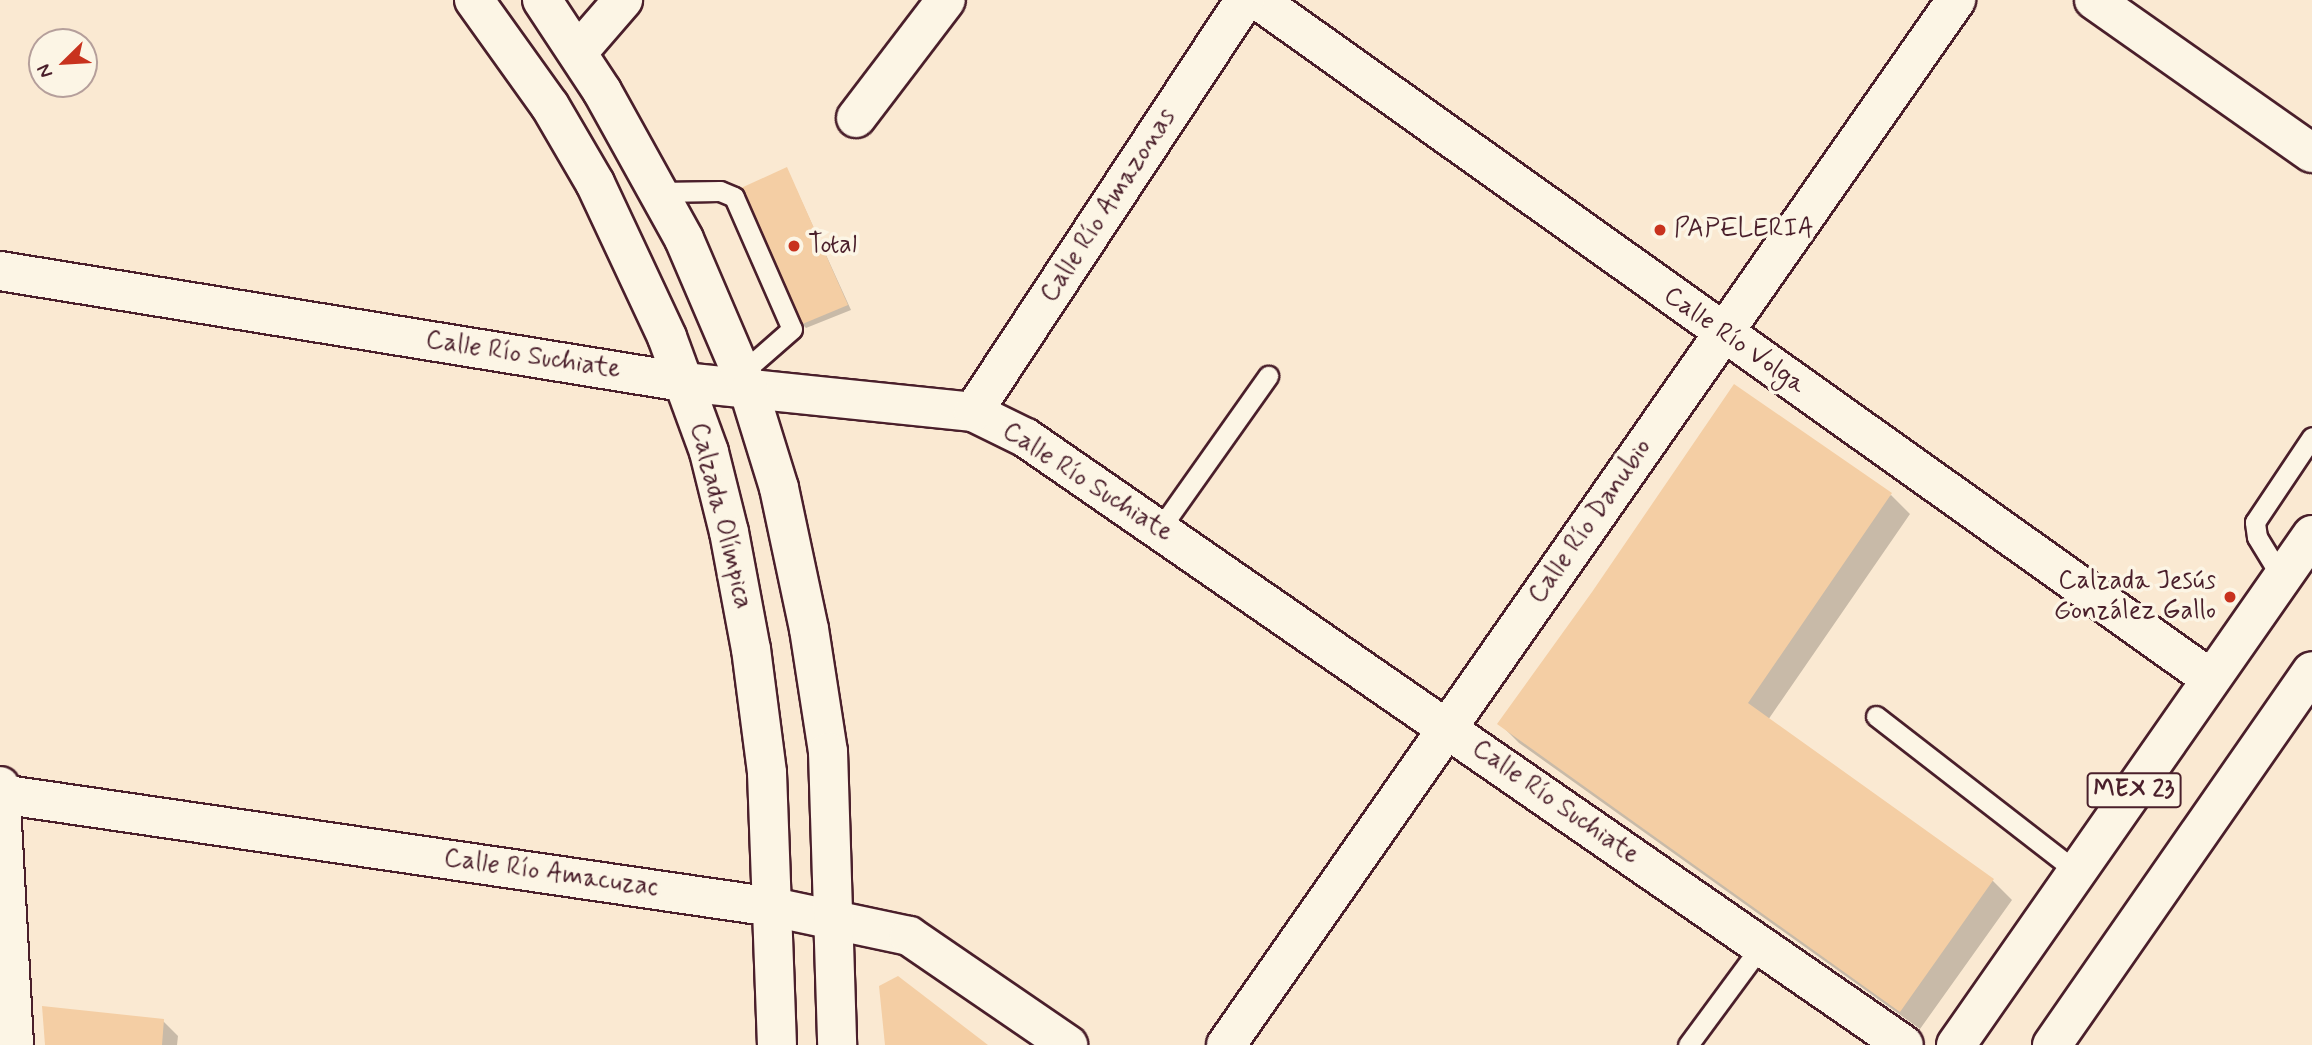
<!DOCTYPE html>
<html>
<head>
<meta charset="utf-8">
<style>
  body { margin:0 }
  #map { position:relative; width:2312px; height:1045px; overflow:hidden; background:#fae9d2; font-family:Mynerve,sans-serif }
  div>[style] { position:absolute }
  .shadow>* { inset:0; background:#0003 }
  .building>* { inset:0; background:#f4cea4 }
  .roads { filter:drop-shadow(2px 0 #4a1f2b) drop-shadow(-2px 0 #4a1f2b) drop-shadow(0 2px #4a1f2b) drop-shadow(0 -2px #4a1f2b) }
  .service>* { height:19px; margin:-9.5px; padding:0 9.5px; transform-origin:9.5px; border-radius:9.5px; background:#fcf5e5 }
  .minor>* { height:38px; margin:-19px; padding:0 19px; transform-origin:19px; border-radius:19px; background:#fcf5e5 }
  .primary>* { height:38px; margin:-19px; padding:0 19px; transform-origin:19px; border-radius:19px; background:#fcf5e5 }
  .dots>* { width:19px; height:19px; translate:-50% -50%; box-sizing:border-box; border:4px solid #fcf5e5; border-radius:50% }
  span { translate:-50% -50%; white-space:nowrap; text-align:center; line-height:1.15; -webkit-text-stroke:7px #fcf5e5; paint-order:stroke }
  .shield-label span { padding:2px 5px; background:#fcf5e5; border:2px solid; border-radius:5px; -webkit-text-stroke-width:0 }
  .shield-label { font-size:24px; color:#4a1f2b; font-weight:700 }
  .street-label { font-size:26px; color:#4a1f2b }
  .poi-label { font-size:26px; color:#4a1f2b }
  .left { translate:0 -50%; text-align:left }
  .right { translate:-100% -50%; text-align:right }
  .north { position:absolute; left:28px; top:28px; width:70px; height:70px; box-sizing:border-box; background:#fcf5e5; border:2px solid #b59f9b; border-radius:50%; rotate:246deg; font-size:19px; font-weight:700; line-height:28px; text-align:center; color:#4a1f2b }
  .north::after { content:''; display:block; margin:auto; width:24px; height:32px; background:#c8321e; clip-path:polygon(50% 0,100% 100%,50% 72%,0 100%) }
</style>
</head>
<body>
<div id="map">
  <div class="shadow">
    <div style="clip-path:polygon(787px 169px,851px 310px,806px 328px,802px 324px)"></div>
    <div style="clip-path:polygon(1891px 495px,1910px 514px,1768px 720px,1993px 881px,2012px 900px,1920px 1029px,1519px 743px,1500px 724px)"></div>
    <div style="clip-path:polygon(163px 1021px,178px 1036px,177px 1045px,47px 1045px)"></div>
  </div>
  <div class="building">
    <div style="clip-path:polygon(787px 167px,848px 305px,800px 325px,741px 188px)"></div>
    <div style="clip-path:polygon(1734px 384px,1892px 493px,1748px 703px,1994px 879px,1900px 1012px,1497px 724px,1592px 592px)"></div>
    <div style="clip-path:polygon(898px 976px,988px 1045px,885px 1045px,879px 986px)"></div>
    <div style="clip-path:polygon(42px 1006px,164px 1019px,162px 1045px,45px 1045px)"></div>
  </div>
  <div class="roads">
    <div class="service">
      <div style="left:659px;top:192px;width:61px;rotate:-0.9deg"></div>
      <div style="left:720px;top:191px;width:15px;rotate:23deg"></div>
      <div style="left:734px;top:197px;width:144px;rotate:66.3deg"></div>
      <div style="left:792px;top:329px;width:67px;rotate:138.7deg"></div>
      <div style="left:1159px;top:530px;width:189px;rotate:-54.7deg"></div>
      <div style="left:2282px;top:578px;width:48px;rotate:-121.4deg"></div>
      <div style="left:2257px;top:537px;width:15px;rotate:-98deg"></div>
      <div style="left:2255px;top:522px;width:102px;rotate:-56.2deg"></div>
      <div style="left:1876px;top:716px;width:254px;rotate:37.8deg"></div>
      <div style="left:1688px;top:1045px;width:123px;rotate:-53.6deg"></div>
    </div>
    <div class="minor">
      <div style="left:1258px;top:0;width:1170px;rotate:35.47deg"></div>
      <div style="left:2094px;top:0;width:266px;rotate:35.1deg"></div>
      <div style="left:578px;top:52px;width:69px;rotate:-49.1deg"></div>
      <div style="left:856px;top:118px;width:148px;rotate:-52.7deg"></div>
      <div style="left:0;top:271px;width:692px;rotate:9.23deg"></div>
      <div style="left:683px;top:382px;width:292px;rotate:5.9deg"></div>
      <div style="left:973px;top:412px;width:59px;rotate:26.1deg"></div>
      <div style="left:1026px;top:438px;width:1067px;rotate:34.66deg"></div>
      <div style="left:973px;top:412px;width:494px;rotate:-56.6deg"></div>
      <div style="left:0;top:786px;width:259px;rotate:86.9deg"></div>
      <div style="left:0;top:794px;width:781px;rotate:8.32deg"></div>
      <div style="left:773px;top:907px;width:139px;rotate:12deg"></div>
      <div style="left:909px;top:936px;width:193px;rotate:34.4deg"></div>
      <div style="left:1226px;top:1045px;width:1275px;rotate:-55.06deg"></div>
    </div>
    <div class="primary">
      <div style="left:474px;top:0;width:130px;rotate:54.4deg"></div>
      <div style="left:550px;top:106px;width:89px;rotate:59.7deg"></div>
      <div style="left:595px;top:183px;width:170px;rotate:64.9deg"></div>
      <div style="left:667px;top:337px;width:122px;rotate:69.9deg"></div>
      <div style="left:709px;top:452px;width:82px;rotate:76deg"></div>
      <div style="left:729px;top:532px;width:119px;rotate:79.4deg"></div>
      <div style="left:751px;top:649px;width:125px;rotate:82.6deg"></div>
      <div style="left:767px;top:773px;width:272px;rotate:87.9deg"></div>
      <div style="left:542px;top:0;width:109px;rotate:56.6deg"></div>
      <div style="left:602px;top:91px;width:169px;rotate:61deg"></div>
      <div style="left:684px;top:239px;width:165px;rotate:66.8deg"></div>
      <div style="left:749px;top:391px;width:102px;rotate:72.8deg"></div>
      <div style="left:779px;top:488px;width:144px;rotate:78deg"></div>
      <div style="left:809px;top:629px;width:124px;rotate:81.2deg"></div>
      <div style="left:828px;top:752px;width:293px;rotate:88.2deg"></div>
      <div style="left:1956px;top:1045px;width:622px;rotate:-55.08deg"></div>
      <div style="left:2052px;top:1045px;width:455px;rotate:-55.2deg"></div>
    </div>
  </div>
  <div class="dots">
    <div style="left:1660px;top:230px;background:#c8321e"></div>
    <div style="left:794px;top:246px;background:#c8321e"></div>
    <div style="left:2230px;top:597px;background:#c8321e"></div>
  </div>
  <div class="shield-label">
    <span style="left:2134px;top:790px">MEX 23</span>
  </div>
  <div class="street-label">
    <span style="left:1109px;top:206px;rotate:-57deg">Calle Río Amazonas</span>
    <span style="left:1734px;top:341px;rotate:35deg">Calle Río Volga</span>
    <span style="left:523px;top:356px;rotate:9deg">Calle Río Suchiate</span>
    <span style="left:1087px;top:483px;rotate:33deg">Calle Río Suchiate</span>
    <span style="left:720px;top:516px;rotate:76deg">Calzada Olímpica</span>
    <span style="left:1591px;top:522px;rotate:-55deg">Calle Río Danubio</span>
    <span style="left:1555px;top:803px;rotate:35deg">Calle Río Suchiate</span>
    <span style="left:551px;top:874px;rotate:8deg">Calle Río Amacuzac</span>
  </div>
  <div class="poi-label">
    <span class="left" style="left:1674px;top:230px">PAPELERIA</span>
    <span class="left" style="left:808px;top:246px">Total</span>
    <span class="right" style="left:2216px;top:597px">Calzada Jesús<br>González Gallo</span>
  </div>
  <div class="north">N</div>
</div>
</body>
</html>
